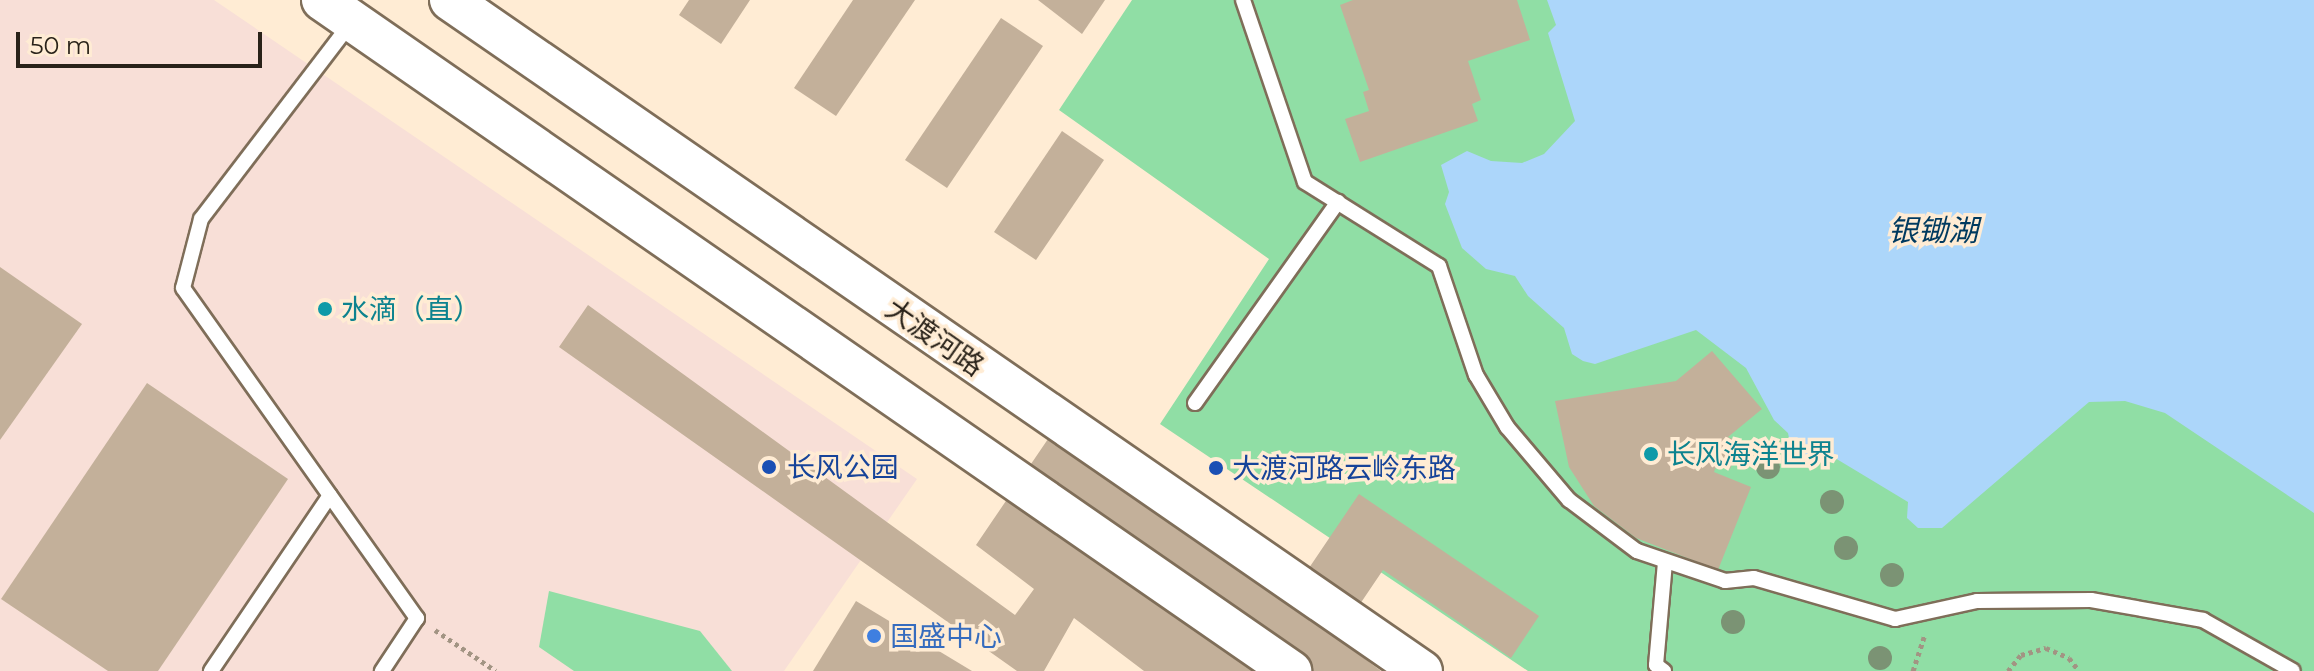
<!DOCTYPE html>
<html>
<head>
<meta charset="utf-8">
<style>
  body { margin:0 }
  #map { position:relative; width:2314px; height:671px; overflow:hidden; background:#ffecd4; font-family:Montserrat,"Noto Sans SC",sans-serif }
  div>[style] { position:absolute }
  .commercial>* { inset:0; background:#f8dfd7 }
  .green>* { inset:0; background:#90dea5 }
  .water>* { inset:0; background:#acd6fa }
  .building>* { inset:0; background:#c3b09a }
  .path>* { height:5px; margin-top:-2.5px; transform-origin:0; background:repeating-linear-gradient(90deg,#a29483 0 4px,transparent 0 8px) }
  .roads { filter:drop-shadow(2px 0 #7f6e59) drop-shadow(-2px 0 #7f6e59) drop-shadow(0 2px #7f6e59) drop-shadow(0 -2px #7f6e59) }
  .service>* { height:14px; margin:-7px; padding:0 7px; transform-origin:7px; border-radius:7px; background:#fff }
  .secondary>* { height:40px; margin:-20px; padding:0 20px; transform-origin:20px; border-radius:20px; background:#fff }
  .trees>* { width:24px; height:24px; margin:-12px; border-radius:50%; background:#7b9374 }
  .dots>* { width:22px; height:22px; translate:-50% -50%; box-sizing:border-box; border:4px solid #ffecd4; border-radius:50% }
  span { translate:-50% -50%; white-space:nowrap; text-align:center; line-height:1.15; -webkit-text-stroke:7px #ffecd4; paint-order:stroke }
  .culture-label { font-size:28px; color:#0d838f }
  .left { translate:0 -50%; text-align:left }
  .street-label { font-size:28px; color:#292219 }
  .transit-label { font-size:28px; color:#164399 }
  .shop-label { font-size:28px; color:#366cbe }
  .water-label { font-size:30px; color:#003a5f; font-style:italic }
  .scale { position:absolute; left:16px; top:32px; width:246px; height:36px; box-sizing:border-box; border:4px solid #292219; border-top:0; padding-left:10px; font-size:24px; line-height:28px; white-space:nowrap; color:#292219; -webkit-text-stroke:6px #ffecd4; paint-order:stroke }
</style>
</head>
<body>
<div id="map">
  <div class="commercial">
    <div style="clip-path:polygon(0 0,214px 0,917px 479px,784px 671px,0 671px)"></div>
  </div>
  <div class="green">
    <div style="clip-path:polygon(1132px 0,2314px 0,2314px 671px,1528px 671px,1160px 424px,1269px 259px,1059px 110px)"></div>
    <div style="clip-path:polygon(549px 591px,700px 631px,732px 671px,574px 671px,539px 647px)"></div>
  </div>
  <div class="water">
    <div style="clip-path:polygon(1547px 0,2314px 0,2314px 513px,2165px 413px,2125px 401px,2089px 402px,1942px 528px,1918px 528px,1907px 518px,1908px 502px,1835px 458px,1803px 467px,1793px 457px,1788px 433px,1774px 420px,1746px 368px,1696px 330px,1595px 364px,1583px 361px,1572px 354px,1564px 328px,1528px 296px,1515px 276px,1486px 269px,1462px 248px,1445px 204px,1449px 192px,1441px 165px,1467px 151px,1491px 161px,1522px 163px,1544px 154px,1575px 121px,1548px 33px,1556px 25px)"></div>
  </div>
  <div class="building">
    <div style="clip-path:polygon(689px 0,750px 0,721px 44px,679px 15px)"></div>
    <div style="clip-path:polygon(853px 0,915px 0,836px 116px,794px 88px)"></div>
    <div style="clip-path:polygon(1038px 0,1105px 0,1082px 34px)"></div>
    <div style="clip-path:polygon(1353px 0,1517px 0,1530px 40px,1468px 61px,1481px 100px,1472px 104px,1478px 121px,1360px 162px,1345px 119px,1369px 111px,1363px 92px,1369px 90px,1340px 5px)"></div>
    <div style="clip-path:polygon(1001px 18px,1043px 46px,947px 188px,905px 160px)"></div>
    <div style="clip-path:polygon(1062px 131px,1104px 160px,1036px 260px,994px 232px)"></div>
    <div style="clip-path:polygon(0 267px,82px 324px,0 440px)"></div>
    <div style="clip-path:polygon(588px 305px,1015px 615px,1034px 589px,976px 545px,1048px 439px,1286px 602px,1359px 494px,1539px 616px,1511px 658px,1383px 570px,1337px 638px,1381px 671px,1144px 671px,1074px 618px,1044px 671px,1017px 671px,559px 347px)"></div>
    <div style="clip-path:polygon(1712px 351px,1762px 409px,1728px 437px,1741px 443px,1730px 469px,1717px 464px,1714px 472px,1751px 487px,1718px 570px,1636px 538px,1594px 506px,1569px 467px,1555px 401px,1676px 381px)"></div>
    <div style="clip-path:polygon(147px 383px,288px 479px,158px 671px,108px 671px,1px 599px)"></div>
    <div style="clip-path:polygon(856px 601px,972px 671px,813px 671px)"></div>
  </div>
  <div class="path">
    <div style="left:435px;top:630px;width:73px;rotate:33.9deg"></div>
    <div style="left:1913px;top:671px;width:39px;rotate:-72deg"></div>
    <div style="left:2008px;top:671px;width:21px;rotate:-51deg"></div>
    <div style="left:2021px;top:655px;width:26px;rotate:-16deg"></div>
    <div style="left:2046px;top:648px;width:25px;rotate:23deg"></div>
    <div style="left:2069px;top:658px;width:16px;rotate:52deg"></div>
  </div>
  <div class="roads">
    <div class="service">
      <div style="left:1243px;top:0;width:192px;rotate:71.2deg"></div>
      <div style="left:1305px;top:182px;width:158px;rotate:32.1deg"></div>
      <div style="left:1439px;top:266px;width:115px;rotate:71.3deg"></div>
      <div style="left:1476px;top:375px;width:61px;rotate:59.2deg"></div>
      <div style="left:1507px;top:427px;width:96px;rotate:49.7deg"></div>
      <div style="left:1569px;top:500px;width:85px;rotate:36.9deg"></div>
      <div style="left:1637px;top:551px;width:93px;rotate:18.8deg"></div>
      <div style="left:1725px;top:581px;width:29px;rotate:-6deg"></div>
      <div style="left:1754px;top:578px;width:147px;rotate:16.2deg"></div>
      <div style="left:1895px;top:619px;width:84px;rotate:-12.4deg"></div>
      <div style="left:1977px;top:601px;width:114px;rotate:-0.5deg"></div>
      <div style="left:2091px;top:600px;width:114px;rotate:10.1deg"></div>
      <div style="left:2203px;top:620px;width:103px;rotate:29.5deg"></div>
      <div style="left:350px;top:24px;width:245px;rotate:127.4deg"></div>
      <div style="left:201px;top:219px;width:71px;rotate:104.6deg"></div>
      <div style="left:183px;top:288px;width:405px;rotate:54.7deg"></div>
      <div style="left:417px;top:618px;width:64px;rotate:123.4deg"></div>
      <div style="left:1195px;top:403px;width:247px;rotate:-54.6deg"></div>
      <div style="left:211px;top:671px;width:212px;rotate:-55.9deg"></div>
      <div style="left:1664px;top:671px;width:10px;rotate:-143deg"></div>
      <div style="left:1656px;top:665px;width:102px;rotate:-85deg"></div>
    </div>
    <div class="secondary">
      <div style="left:322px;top:0;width:1179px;rotate:34.7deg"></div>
      <div style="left:450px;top:0;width:1181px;rotate:34.62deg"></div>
    </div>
  </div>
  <div class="trees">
    <div style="left:1768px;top:467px"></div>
    <div style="left:1832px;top:502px"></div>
    <div style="left:1846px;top:548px"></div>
    <div style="left:1892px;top:575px"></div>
    <div style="left:1733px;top:622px"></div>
    <div style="left:1880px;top:658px"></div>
  </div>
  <div class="dots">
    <div style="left:325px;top:309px;background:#0f9aa8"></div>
    <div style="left:1651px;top:454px;background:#0f9aa8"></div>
    <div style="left:769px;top:467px;background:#1a4fb4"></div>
    <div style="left:1216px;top:468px;background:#1a4fb4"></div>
    <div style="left:874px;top:636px;background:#3f7fe0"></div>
  </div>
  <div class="culture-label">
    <span class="left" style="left:341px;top:309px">水滴（直）</span>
    <span class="left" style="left:1667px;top:454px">长风海洋世界</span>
  </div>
  <div class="street-label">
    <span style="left:935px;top:337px;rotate:35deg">大渡河路</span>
  </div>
  <div class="transit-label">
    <span class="left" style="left:787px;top:467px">长风公园</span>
    <span class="left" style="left:1232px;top:468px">大渡河路云岭东路</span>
  </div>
  <div class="shop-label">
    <span class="left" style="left:890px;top:636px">国盛中心</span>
  </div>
  <div class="water-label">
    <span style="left:1933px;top:231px">银锄湖</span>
  </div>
  <div class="scale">50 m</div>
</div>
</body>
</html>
